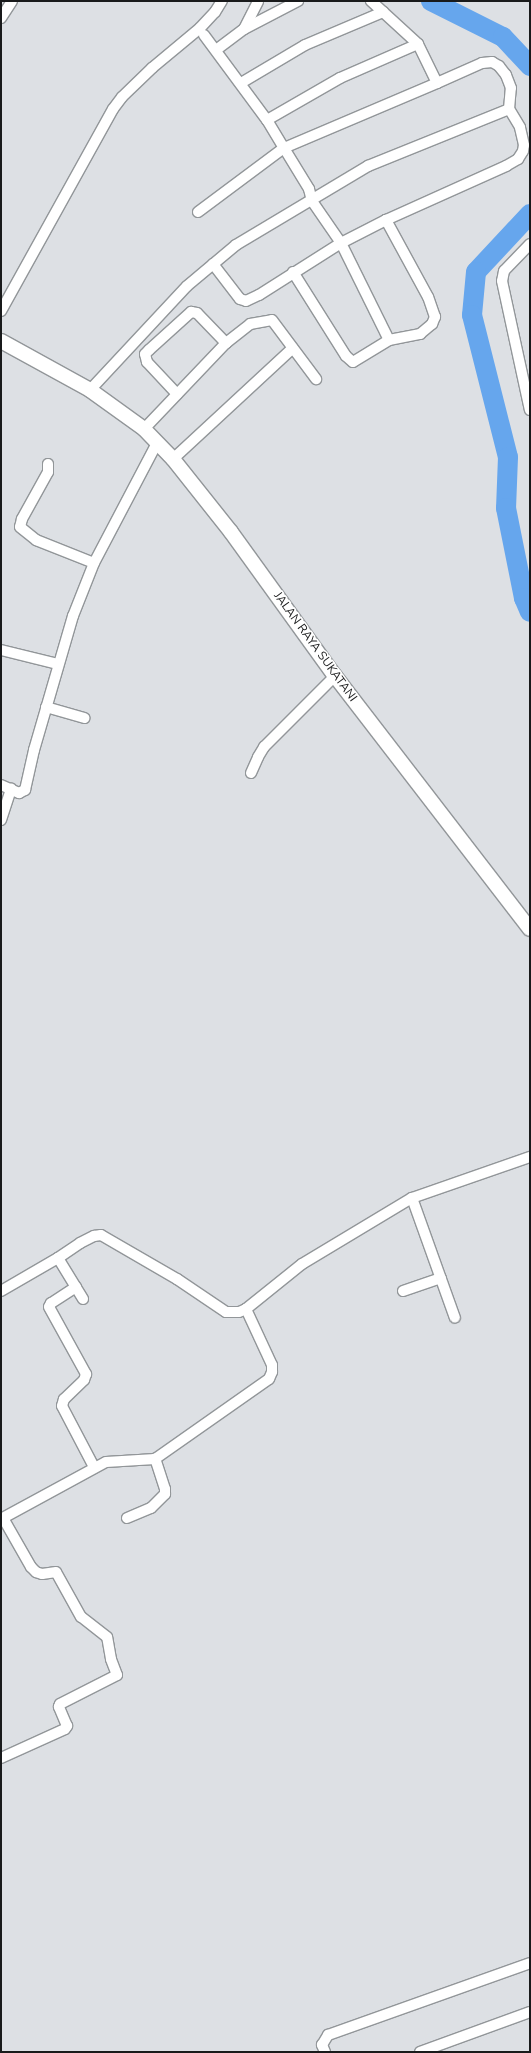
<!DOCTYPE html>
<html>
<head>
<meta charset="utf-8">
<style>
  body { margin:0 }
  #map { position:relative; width:531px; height:2053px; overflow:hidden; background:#dde0e4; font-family:"Nunito Sans",sans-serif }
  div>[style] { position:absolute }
  .river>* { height:20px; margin:-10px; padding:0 10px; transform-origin:10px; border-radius:10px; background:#66a6ed }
  .roads { filter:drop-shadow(1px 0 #929699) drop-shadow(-1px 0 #929699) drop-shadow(0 1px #929699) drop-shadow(0 -1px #929699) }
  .minor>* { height:10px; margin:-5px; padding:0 5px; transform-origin:5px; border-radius:5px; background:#fff }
  .secondary>* { height:14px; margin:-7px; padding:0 7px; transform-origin:7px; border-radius:7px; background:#fff }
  span { translate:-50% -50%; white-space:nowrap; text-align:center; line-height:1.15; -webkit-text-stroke:3px #fff; paint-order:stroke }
  .street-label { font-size:12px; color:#191a1b }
  .frame { position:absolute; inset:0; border:2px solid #191a1b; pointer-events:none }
</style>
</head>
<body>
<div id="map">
  <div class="river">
    <div style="left:431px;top:1px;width:80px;rotate:26.6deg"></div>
    <div style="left:503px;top:37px;width:40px;rotate:47deg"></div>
    <div style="left:530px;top:214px;width:79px;rotate:133deg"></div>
    <div style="left:476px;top:272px;width:43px;rotate:95.3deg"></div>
    <div style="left:472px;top:315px;width:146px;rotate:75.8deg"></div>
    <div style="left:508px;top:457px;width:51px;rotate:92.2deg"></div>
    <div style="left:506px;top:508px;width:92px;rotate:78.7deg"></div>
    <div style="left:524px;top:598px;width:15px;rotate:67deg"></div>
  </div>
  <div class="roads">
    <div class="minor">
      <div style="left:1px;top:18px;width:20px;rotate:-57deg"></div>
      <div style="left:244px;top:29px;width:31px;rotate:-63deg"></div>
      <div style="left:204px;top:35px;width:106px;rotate:53.5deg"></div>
      <div style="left:267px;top:120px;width:33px;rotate:59deg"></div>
      <div style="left:284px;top:148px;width:48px;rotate:58.6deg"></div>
      <div style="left:309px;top:189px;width:12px;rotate:76deg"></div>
      <div style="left:312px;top:201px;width:51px;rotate:55.4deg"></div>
      <div style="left:341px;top:243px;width:108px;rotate:63.7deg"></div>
      <div style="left:216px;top:50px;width:35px;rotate:-37deg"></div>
      <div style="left:244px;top:29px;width:61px;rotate:-27.4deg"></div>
      <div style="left:241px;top:83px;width:74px;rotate:-30.7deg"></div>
      <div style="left:305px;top:45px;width:85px;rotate:-22.9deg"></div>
      <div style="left:267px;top:120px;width:84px;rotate:-29.9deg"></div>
      <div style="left:340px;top:78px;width:85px;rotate:-23.6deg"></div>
      <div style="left:198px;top:212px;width:107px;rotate:-36.7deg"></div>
      <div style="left:284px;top:148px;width:166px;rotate:-23deg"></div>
      <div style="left:437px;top:83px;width:43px;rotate:-116deg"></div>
      <div style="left:418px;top:44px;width:64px;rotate:-137.5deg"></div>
      <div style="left:530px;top:244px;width:37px;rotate:134deg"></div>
      <div style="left:504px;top:271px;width:10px;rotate:101deg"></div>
      <div style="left:502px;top:281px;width:132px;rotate:77.8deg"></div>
      <div style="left:213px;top:264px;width:44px;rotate:52.4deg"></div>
      <div style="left:240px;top:299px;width:6px;rotate:18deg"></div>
      <div style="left:246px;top:301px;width:14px;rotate:-25deg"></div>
      <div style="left:259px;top:295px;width:97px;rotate:-32.4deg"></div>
      <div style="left:341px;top:243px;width:51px;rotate:-27.1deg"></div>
      <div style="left:386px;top:220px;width:132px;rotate:-24.2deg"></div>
      <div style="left:506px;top:166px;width:14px;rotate:-30deg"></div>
      <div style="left:518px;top:159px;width:9px;rotate:-58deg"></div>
      <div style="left:523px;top:151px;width:6px;rotate:-81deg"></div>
      <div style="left:524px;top:145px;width:18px;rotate:-103deg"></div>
      <div style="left:520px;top:127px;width:21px;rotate:-121deg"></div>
      <div style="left:293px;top:272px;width:99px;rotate:57.8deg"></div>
      <div style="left:346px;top:356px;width:9px;rotate:41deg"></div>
      <div style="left:353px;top:362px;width:42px;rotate:-31.4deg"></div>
      <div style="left:389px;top:340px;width:32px;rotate:-11deg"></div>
      <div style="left:420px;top:334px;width:16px;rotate:-40deg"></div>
      <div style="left:432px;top:324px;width:8px;rotate:-67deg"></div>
      <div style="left:435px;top:317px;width:21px;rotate:-109deg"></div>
      <div style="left:428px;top:297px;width:88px;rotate:-118.6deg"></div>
      <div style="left:1px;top:311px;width:231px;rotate:-61deg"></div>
      <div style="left:113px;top:109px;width:15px;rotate:-53deg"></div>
      <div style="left:122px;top:97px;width:42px;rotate:-44deg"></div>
      <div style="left:152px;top:68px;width:62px;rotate:-39.8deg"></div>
      <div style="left:200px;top:28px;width:22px;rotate:-47deg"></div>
      <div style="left:215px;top:12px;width:13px;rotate:-58deg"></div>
      <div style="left:90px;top:390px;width:142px;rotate:-47deg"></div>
      <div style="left:187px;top:286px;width:64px;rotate:-39.9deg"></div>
      <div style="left:236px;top:245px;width:154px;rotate:-30.9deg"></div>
      <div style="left:368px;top:166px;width:152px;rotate:-22deg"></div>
      <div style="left:509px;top:109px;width:21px;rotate:-85deg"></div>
      <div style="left:511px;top:88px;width:14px;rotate:-111deg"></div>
      <div style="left:506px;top:75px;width:11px;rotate:-128deg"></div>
      <div style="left:499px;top:66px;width:8px;rotate:-150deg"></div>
      <div style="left:492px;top:62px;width:10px;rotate:174deg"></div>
      <div style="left:482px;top:63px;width:49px;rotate:156deg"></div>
      <div style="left:177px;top:394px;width:44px;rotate:-133.2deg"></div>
      <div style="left:147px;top:362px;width:8px;rotate:-104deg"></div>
      <div style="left:145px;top:354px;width:6px;rotate:-45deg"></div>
      <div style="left:149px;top:350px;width:57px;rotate:-42.1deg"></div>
      <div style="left:191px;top:312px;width:6px;rotate:9deg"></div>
      <div style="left:197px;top:313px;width:42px;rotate:46deg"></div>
      <div style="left:144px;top:429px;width:119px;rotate:-46.4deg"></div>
      <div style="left:226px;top:343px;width:31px;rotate:-38deg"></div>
      <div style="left:250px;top:324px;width:22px;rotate:-10deg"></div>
      <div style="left:272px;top:320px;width:74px;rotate:53.3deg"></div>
      <div style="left:173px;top:459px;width:163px;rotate:-42.8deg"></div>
      <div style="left:48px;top:464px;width:8px;rotate:90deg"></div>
      <div style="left:48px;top:472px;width:54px;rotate:119deg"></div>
      <div style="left:22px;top:519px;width:8px;rotate:104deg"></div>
      <div style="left:20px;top:527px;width:21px;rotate:39deg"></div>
      <div style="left:36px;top:540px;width:62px;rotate:21.6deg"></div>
      <div style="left:1px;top:650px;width:59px;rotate:13.8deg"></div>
      <div style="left:46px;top:707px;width:40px;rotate:16deg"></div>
      <div style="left:251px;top:773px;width:17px;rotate:-66deg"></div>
      <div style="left:258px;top:757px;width:12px;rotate:-59deg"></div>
      <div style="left:264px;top:747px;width:100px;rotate:-45deg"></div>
      <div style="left:1px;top:785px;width:20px;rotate:24deg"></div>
      <div style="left:19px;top:793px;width:7px;rotate:-27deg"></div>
      <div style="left:25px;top:790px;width:41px;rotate:-77.3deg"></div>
      <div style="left:34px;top:750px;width:140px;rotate:-73.8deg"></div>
      <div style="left:73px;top:616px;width:57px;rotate:-68.4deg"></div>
      <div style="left:94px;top:563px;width:136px;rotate:-62.3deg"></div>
      <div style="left:1px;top:820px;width:33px;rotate:-72deg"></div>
      <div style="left:412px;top:1198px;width:127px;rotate:70.3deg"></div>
      <div style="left:58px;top:1258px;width:48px;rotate:58.6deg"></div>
      <div style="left:76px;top:1287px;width:30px;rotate:147deg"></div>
      <div style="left:51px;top:1303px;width:4px;rotate:117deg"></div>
      <div style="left:49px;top:1307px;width:77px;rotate:61.1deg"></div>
      <div style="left:86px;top:1374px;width:6px;rotate:108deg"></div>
      <div style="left:84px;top:1380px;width:28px;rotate:136deg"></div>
      <div style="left:64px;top:1399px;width:7px;rotate:106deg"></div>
      <div style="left:62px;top:1406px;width:69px;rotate:62.3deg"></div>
      <div style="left:1px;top:1291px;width:66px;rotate:-30.1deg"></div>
      <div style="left:58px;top:1258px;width:27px;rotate:-34deg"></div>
      <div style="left:80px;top:1243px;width:16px;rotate:-27deg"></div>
      <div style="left:94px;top:1236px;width:7px;rotate:-8deg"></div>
      <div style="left:101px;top:1235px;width:88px;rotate:30.1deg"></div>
      <div style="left:177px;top:1279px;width:59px;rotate:34deg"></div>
      <div style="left:226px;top:1312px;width:13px"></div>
      <div style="left:239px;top:1312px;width:8px;rotate:-23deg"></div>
      <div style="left:246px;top:1309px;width:72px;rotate:-38.8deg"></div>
      <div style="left:302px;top:1264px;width:128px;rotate:-31deg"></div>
      <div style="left:412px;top:1198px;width:125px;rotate:-19.2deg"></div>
      <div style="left:403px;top:1291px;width:40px;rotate:-18.9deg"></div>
      <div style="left:127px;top:1518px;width:26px;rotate:-23deg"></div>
      <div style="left:151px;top:1508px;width:20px;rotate:-45deg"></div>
      <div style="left:165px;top:1494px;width:5px;rotate:-90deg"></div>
      <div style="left:165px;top:1489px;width:32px;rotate:-108deg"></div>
      <div style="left:1px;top:1519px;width:119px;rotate:-28.5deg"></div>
      <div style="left:106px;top:1462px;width:49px;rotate:-3.5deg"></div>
      <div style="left:155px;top:1459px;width:139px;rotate:-35.1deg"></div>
      <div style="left:269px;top:1379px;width:8px;rotate:-67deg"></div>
      <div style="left:272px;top:1372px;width:7px;rotate:-90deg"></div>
      <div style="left:272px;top:1365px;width:62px;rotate:-114.9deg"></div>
      <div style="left:1px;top:1758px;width:70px;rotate:-24.4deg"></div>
      <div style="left:65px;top:1729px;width:4px;rotate:-56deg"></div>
      <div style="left:67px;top:1726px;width:21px;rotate:-113deg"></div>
      <div style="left:59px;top:1707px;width:3px;rotate:-72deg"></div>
      <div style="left:60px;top:1704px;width:64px;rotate:-27deg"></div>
      <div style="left:117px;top:1675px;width:17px;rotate:-111deg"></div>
      <div style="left:111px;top:1659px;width:22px;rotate:-100deg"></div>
      <div style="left:107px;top:1637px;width:33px;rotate:-142deg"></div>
      <div style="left:81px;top:1617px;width:51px;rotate:-119.1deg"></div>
      <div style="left:56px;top:1572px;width:14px;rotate:172deg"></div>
      <div style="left:42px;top:1574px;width:6px;rotate:-162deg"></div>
      <div style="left:36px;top:1572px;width:7px;rotate:-135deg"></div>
      <div style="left:31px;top:1567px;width:56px;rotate:-119.7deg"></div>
      <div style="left:325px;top:2052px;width:8px;rotate:-113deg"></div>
      <div style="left:322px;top:2045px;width:12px;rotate:-59deg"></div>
      <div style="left:328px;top:2035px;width:214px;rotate:-19.6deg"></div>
      <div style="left:420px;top:2052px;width:117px;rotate:-20deg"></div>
    </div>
    <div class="secondary">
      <div style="left:1px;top:341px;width:102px;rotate:28.8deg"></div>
      <div style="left:90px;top:390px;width:67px;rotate:35.8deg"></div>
      <div style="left:144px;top:429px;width:42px;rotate:46deg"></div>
      <div style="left:173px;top:459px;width:93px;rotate:51.5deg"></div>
      <div style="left:231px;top:532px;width:178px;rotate:54.2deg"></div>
      <div style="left:335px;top:676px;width:319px;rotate:52.4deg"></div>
    </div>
  </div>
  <div class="street-label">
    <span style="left:315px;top:647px;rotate:54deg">JALAN RAYA SUKATANI</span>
  </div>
  <div class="frame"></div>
</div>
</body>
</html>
